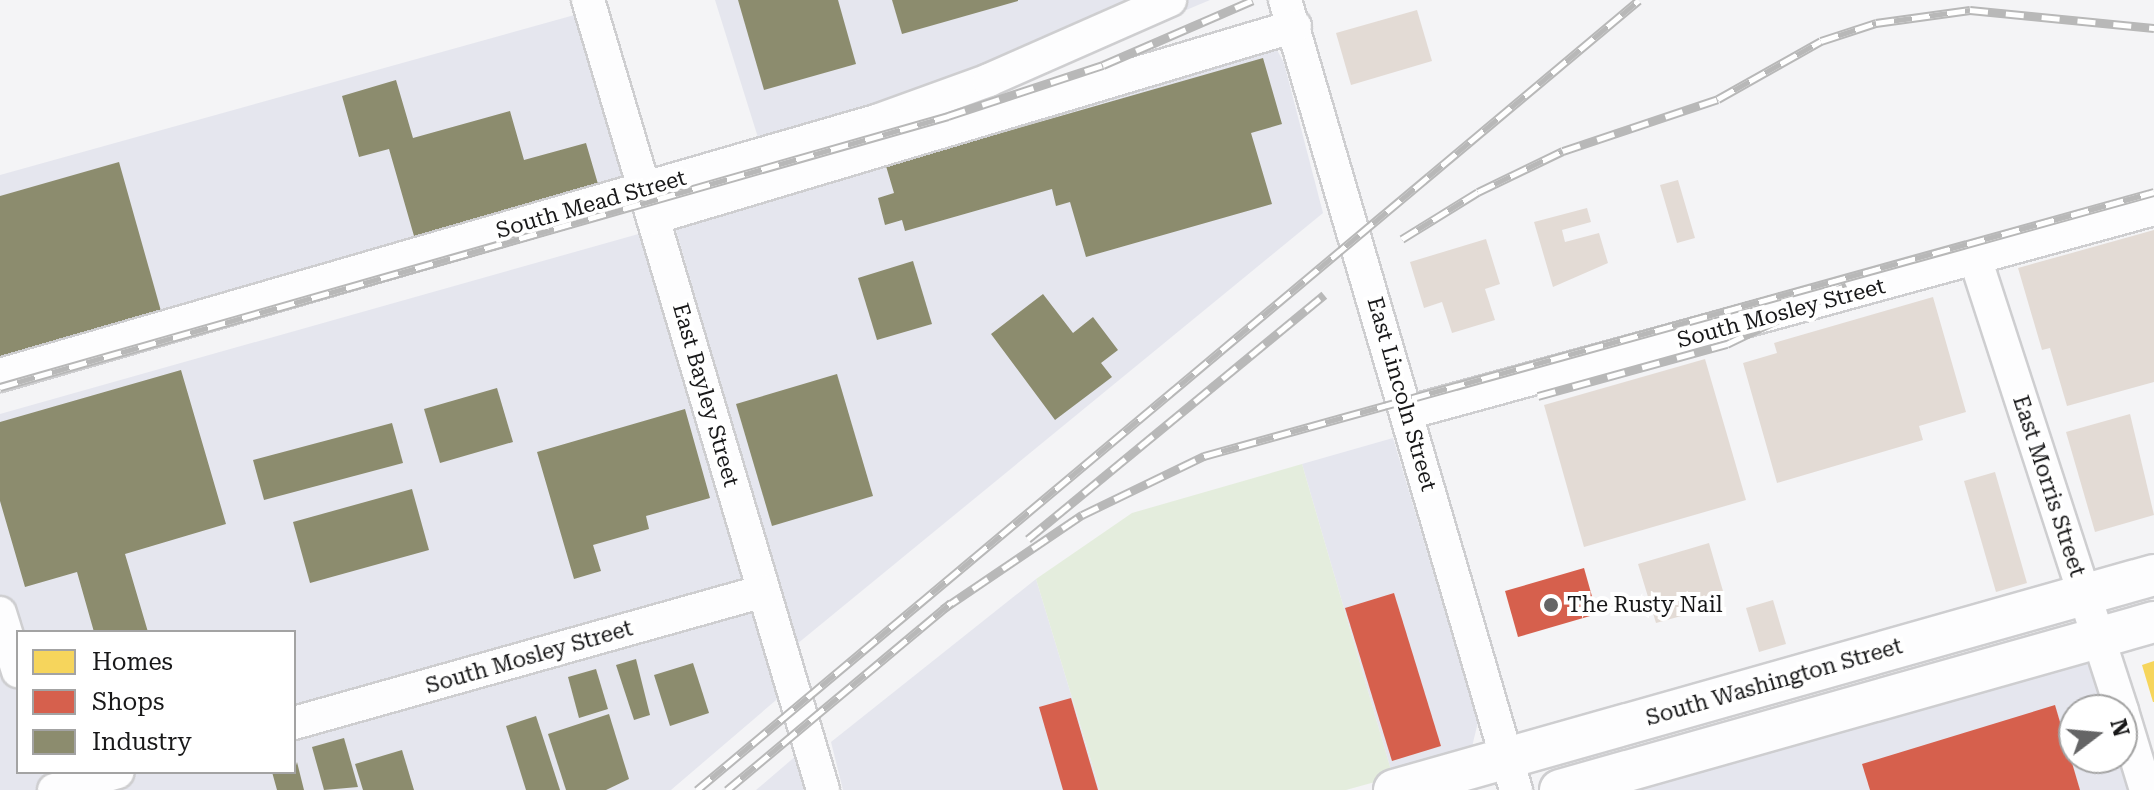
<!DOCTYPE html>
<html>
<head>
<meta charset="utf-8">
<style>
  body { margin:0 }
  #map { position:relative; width:2154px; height:790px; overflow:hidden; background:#f4f4f6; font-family:"Roboto Serif",serif }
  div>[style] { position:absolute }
  .built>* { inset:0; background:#e5e6ee }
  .green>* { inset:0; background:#e4eddd }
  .homes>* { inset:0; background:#f6d55c }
  .shops>* { inset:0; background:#d6604d }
  .industry>* { inset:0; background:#8c8c6e }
  .building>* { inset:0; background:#e3dbd5 }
  .roads { filter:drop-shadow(2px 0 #ceced0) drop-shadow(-2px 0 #ceced0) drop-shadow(0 2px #ceced0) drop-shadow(0 -2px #ceced0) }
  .minor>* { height:32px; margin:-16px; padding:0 16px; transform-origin:16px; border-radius:16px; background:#fdfdfe }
  .major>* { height:40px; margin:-20px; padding:0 20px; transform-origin:20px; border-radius:20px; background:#fdfdfe }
  .rail>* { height:9px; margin-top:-4.5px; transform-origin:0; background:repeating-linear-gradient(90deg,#fff 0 18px,#b8b8b8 0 36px); box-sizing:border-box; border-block:2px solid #b8b8b8 }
  .dots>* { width:22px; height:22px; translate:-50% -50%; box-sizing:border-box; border:4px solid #fff; border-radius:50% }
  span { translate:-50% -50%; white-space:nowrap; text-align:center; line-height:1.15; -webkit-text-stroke:8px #fff; paint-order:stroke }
  .street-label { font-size:22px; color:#181819 }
  .poi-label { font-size:22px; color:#181819 }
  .left { translate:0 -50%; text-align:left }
  .legend { position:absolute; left:16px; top:630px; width:280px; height:144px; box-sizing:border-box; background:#fff; border:2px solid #a3a3a3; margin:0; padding:10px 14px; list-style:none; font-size:24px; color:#181819 }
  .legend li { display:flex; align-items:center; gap:16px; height:40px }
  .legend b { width:40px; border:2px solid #a3a3a3 }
  .north { position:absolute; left:2058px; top:694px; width:80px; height:80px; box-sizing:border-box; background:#fff; border:2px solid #a3a3a3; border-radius:50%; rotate:74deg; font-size:22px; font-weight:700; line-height:32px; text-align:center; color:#181819 }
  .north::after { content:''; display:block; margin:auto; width:28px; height:36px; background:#656566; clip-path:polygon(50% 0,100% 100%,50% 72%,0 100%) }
</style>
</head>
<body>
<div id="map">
  <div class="built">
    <div style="clip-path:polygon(715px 0,1210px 0,982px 96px,765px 160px)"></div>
    <div style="clip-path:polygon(578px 14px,628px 182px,0 363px,0 175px)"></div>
    <div style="clip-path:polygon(1265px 49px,1277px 50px,1284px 63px,1323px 213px,797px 644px,675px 227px)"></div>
    <div style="clip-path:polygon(evenodd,642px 233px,782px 695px,671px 790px,0 790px,0 414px,642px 233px,18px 632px,294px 632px,294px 772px,18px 772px,18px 632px)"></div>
    <div style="clip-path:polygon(1393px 438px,1478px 722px,1471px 751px,1393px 777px,1302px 464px)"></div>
    <div style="clip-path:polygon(1036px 579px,1100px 790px,843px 790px,831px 742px)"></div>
    <div style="clip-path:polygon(2070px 657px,2092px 663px,2113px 710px,2074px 710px,2074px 758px,2122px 758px,2135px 790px,1616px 790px)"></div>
    <div style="clip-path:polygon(797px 755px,808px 790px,756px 790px)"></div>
  </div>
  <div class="green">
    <div style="clip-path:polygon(1302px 464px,1393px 777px,1346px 790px,1100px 790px,1036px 579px,1132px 513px)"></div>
  </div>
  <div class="homes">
    <div style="clip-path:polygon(2154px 661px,2154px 702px,2153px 702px,2142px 665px)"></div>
  </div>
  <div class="shops">
    <div style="clip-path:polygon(1584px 568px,1597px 614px,1518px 637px,1505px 591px)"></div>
    <div style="clip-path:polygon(1394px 593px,1441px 746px,1392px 761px,1345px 608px)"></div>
    <div style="clip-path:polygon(1071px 698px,1098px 790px,1063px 790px,1039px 707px)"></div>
    <div style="clip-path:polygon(2055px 705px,2080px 790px,1870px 790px,1862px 764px)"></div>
  </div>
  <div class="industry">
    <div style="clip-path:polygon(738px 0,838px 0,856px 64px,764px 90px)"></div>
    <div style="clip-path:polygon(892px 0,1018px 0,1018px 1px,902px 34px)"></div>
    <div style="clip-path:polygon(1263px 58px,1282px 124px,1251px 133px,1272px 204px,1086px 257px,1070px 202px,1056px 206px,1052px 189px,905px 231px,902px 220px,885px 225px,878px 198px,894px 193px,886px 166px)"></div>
    <div style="clip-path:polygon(396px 80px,413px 138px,510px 111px,524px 160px,586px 143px,598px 184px,414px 236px,389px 149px,359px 157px,342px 96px)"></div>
    <div style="clip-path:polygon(119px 162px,161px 311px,0 357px,0 196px)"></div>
    <div style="clip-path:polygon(913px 261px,932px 324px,877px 340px,858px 278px)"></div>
    <div style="clip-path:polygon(1043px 294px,1073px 333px,1093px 317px,1118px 350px,1101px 363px,1112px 377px,1055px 420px,991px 334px)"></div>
    <div style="clip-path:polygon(181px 370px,226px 524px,125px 554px,148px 632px,94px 632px,77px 572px,25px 587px,0 501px,0 422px)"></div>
    <div style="clip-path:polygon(837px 374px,873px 496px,772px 526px,736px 404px)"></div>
    <div style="clip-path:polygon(497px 388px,513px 442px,440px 463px,424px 409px)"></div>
    <div style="clip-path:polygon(685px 409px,710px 498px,646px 516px,649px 529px,593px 545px,601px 571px,574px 579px,537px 452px)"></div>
    <div style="clip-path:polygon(392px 423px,403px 463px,264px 500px,253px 460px)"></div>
    <div style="clip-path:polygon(412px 489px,429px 550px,310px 583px,293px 522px)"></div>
    <div style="clip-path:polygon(636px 659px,650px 715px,634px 720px,616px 665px)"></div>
    <div style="clip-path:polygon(693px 663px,709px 713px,670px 726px,654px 675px)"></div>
    <div style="clip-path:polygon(596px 669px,608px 709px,579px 718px,568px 677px)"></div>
    <div style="clip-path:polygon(609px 714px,629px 779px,606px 790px,566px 790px,548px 734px)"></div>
    <div style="clip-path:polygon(536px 716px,560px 790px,526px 790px,506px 726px)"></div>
    <div style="clip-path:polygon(344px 738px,358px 787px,324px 790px,312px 747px)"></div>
    <div style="clip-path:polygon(402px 750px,414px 790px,363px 790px,355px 764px)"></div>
    <div style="clip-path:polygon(297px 762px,304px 790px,277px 790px,272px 772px,294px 772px)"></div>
  </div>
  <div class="building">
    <div style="clip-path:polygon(1417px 10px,1432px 61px,1351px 85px,1336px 33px)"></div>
    <div style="clip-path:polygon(1678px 180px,1695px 238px,1677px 243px,1660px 185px)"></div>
    <div style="clip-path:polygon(1587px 208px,1591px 222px,1562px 230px,1565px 242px,1599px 233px,1608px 263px,1553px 287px,1534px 222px)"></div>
    <div style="clip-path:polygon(2154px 230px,2154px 382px,2067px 406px,2050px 348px,2042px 350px,2018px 268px)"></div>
    <div style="clip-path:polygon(1486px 239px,1500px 284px,1485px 289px,1495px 320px,1452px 333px,1442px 302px,1424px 308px,1410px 262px)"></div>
    <div style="clip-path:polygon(1933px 297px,1966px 412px,1919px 426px,1923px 440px,1777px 483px,1743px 363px,1777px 353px,1774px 343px)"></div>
    <div style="clip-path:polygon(1705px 359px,1746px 500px,1584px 547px,1544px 405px)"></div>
    <div style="clip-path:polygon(2130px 414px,2154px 515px,2095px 532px,2066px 432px)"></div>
    <div style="clip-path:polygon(1995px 472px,2027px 583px,1996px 592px,1964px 481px)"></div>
    <div style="clip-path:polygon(1709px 543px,1723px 591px,1688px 601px,1692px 613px,1656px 623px,1638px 564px)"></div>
    <div style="clip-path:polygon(1773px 600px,1786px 644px,1759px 652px,1746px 608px)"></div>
  </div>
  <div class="roads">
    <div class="minor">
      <div style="left:588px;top:0;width:824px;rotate:73.43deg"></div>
      <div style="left:1285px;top:0;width:823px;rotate:73.7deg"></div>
      <div style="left:653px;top:218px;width:670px;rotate:-16.65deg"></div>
      <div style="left:1976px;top:261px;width:472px;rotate:72deg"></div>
      <div style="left:0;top:375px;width:912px;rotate:-16.17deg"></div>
      <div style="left:876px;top:121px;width:120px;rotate:-19.9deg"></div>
      <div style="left:989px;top:80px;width:198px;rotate:-23.8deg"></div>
      <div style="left:1407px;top:413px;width:774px;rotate:-15.27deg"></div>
      <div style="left:0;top:613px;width:61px;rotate:72.8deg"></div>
      <div style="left:2122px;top:711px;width:83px;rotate:73.1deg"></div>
      <div style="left:294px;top:723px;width:488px;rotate:-15.7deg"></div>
      <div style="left:54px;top:790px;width:66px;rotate:-15.7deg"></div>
    </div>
    <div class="major">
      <div style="left:1394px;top:790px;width:790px;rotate:-15.8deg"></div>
      <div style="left:1560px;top:790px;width:617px;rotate:-15.79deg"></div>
    </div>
  </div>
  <div class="rail">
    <div style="left:1402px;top:239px;width:89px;rotate:-31.7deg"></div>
    <div style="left:1478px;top:192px;width:94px;rotate:-25.8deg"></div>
    <div style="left:1563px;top:151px;width:163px;rotate:-18.5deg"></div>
    <div style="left:1718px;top:99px;width:118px;rotate:-29.4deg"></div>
    <div style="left:1821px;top:41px;width:58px;rotate:-18.1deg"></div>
    <div style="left:1876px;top:23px;width:95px;rotate:-7.9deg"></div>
    <div style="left:1970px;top:10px;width:185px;rotate:5.6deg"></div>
    <div style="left:0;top:387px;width:986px;rotate:-15.95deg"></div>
    <div style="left:948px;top:116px;width:163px;rotate:-18.2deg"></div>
    <div style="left:1103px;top:65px;width:163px;rotate:-23.4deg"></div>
    <div style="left:1538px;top:396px;width:196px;rotate:-15.4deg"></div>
    <div style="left:1727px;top:344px;width:133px;rotate:-25.8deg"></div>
    <div style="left:1028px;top:539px;width:384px;rotate:-39.5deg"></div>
    <div style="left:943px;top:609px;width:168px;rotate:-34.1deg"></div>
    <div style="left:1082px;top:515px;width:136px;rotate:-25.8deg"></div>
    <div style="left:1204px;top:456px;width:986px;rotate:-15.53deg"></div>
    <div style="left:697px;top:790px;width:1229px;rotate:-39.98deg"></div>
    <div style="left:727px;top:790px;width:292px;rotate:-39.9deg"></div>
  </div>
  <div class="dots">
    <div style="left:1551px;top:605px;background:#656566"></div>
  </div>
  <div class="street-label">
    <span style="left:591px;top:204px;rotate:-16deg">South Mead Street</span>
    <span style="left:1781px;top:313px;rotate:-15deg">South Mosley Street</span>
    <span style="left:1402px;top:394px;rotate:74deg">East Lincoln Street</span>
    <span style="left:706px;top:395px;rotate:74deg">East Bayley Street</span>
    <span style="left:2049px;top:486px;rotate:72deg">East Morris Street</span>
    <span style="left:529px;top:657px;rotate:-16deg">South Mosley Street</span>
    <span style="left:1774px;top:682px;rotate:-16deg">South Washington Street</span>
  </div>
  <div class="poi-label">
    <span class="left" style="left:1567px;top:605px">The Rusty Nail</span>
  </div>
  <ul class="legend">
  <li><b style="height:22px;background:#f6d55c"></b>Homes</li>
  <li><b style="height:22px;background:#d6604d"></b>Shops</li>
  <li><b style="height:22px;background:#8c8c6e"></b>Industry</li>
  </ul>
  <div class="north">N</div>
</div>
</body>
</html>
